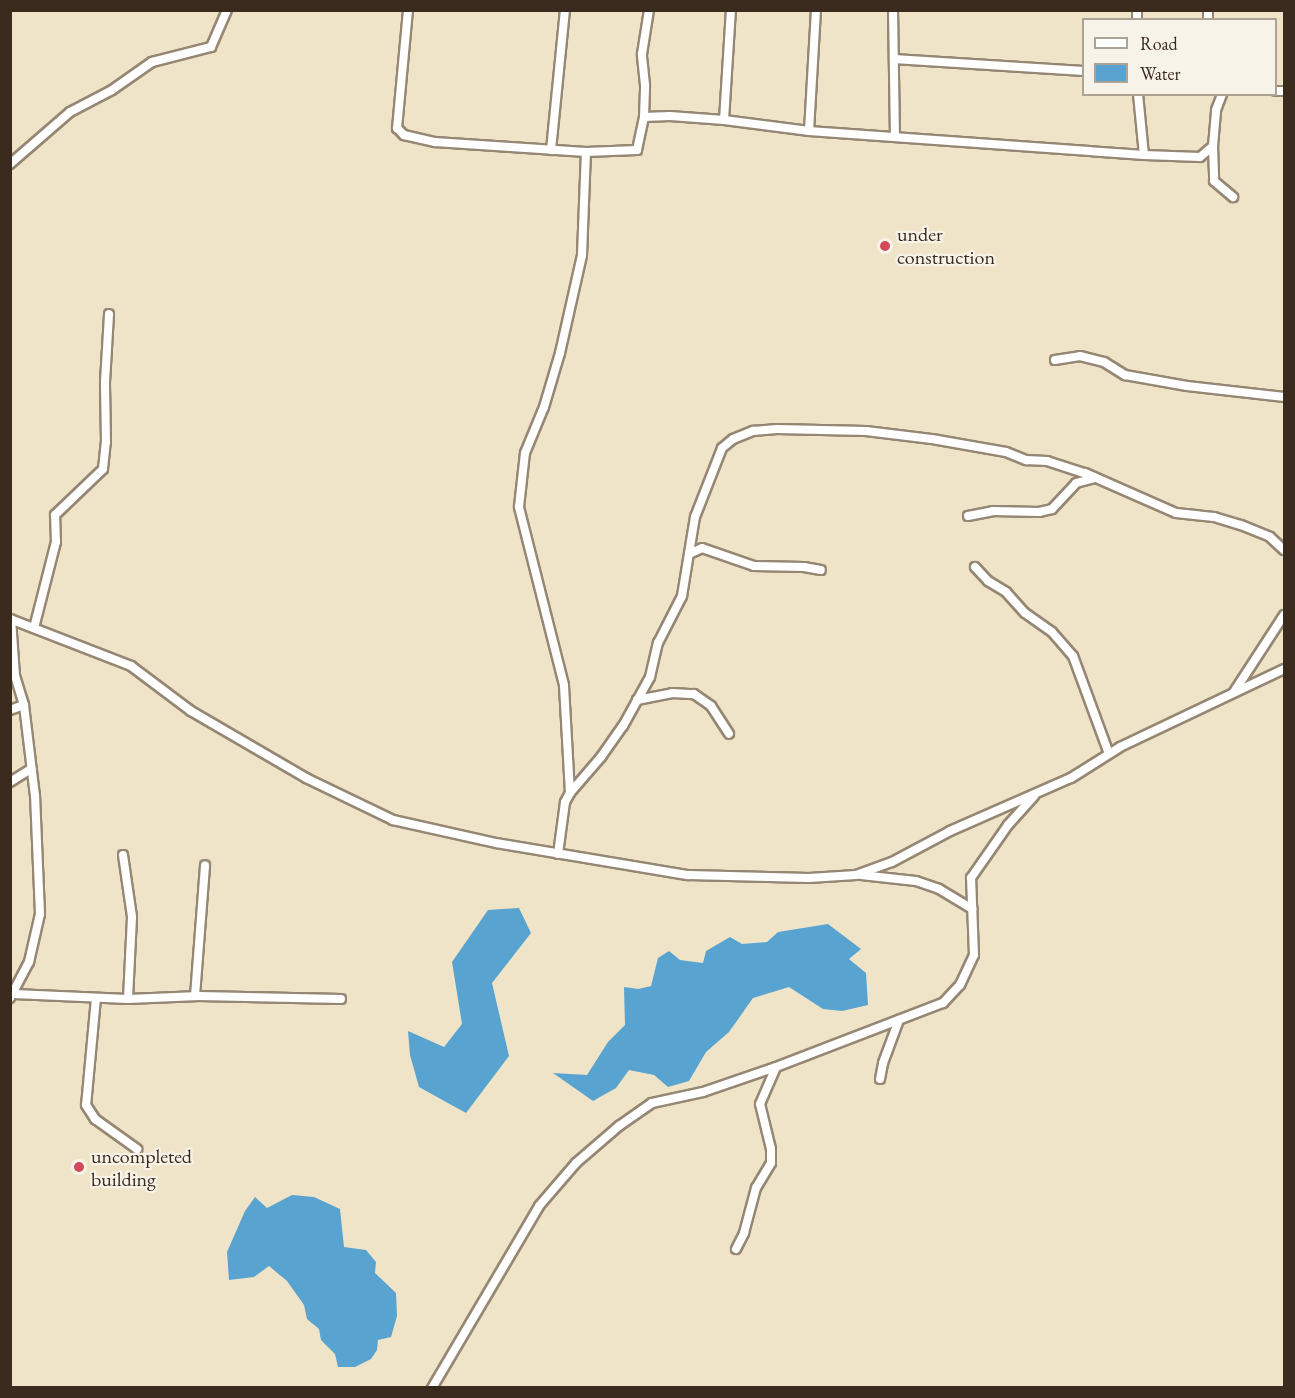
<!DOCTYPE html>
<html>
<head>
<meta charset="utf-8">
<style>
  body { margin:0 }
  #map { position:relative; width:1295px; height:1398px; overflow:hidden; background:#efe4c8; font-family:"EB Garamond",serif }
  div>[style] { position:absolute }
  .water>* { inset:0; background:#58a3d0 }
  .roads { filter:drop-shadow(2px 0 #958773) drop-shadow(-2px 0 #958773) drop-shadow(0 2px #958773) drop-shadow(0 -2px #958773) }
  .street>* { height:8px; margin:-4px; padding:0 4px; transform-origin:4px; border-radius:4px; background:#fff }
  .dots>* { width:16px; height:16px; translate:-50% -50%; box-sizing:border-box; border:3px solid #f7f3e8; border-radius:50% }
  span { translate:-50% -50%; white-space:nowrap; text-align:center; line-height:1.15; -webkit-text-stroke:4.5px #f7f3e8; paint-order:stroke }
  .poi-label { font-size:20px; color:#3b2a1e }
  .left { translate:0 -50%; text-align:left }
  .frame { position:absolute; inset:0; border:12px solid #3b2a1e; pointer-events:none }
  .legend { position:absolute; left:1082px; top:18px; width:195px; height:78px; box-sizing:border-box; background:#f7f3e8; border:2px solid #aca397; margin:0; padding:8px 10px; list-style:none; font-size:18px; color:#3b2a1e }
  .legend li { display:flex; align-items:center; gap:12px; height:30px }
  .legend b { width:30px; border:2px solid #aca397 }
</style>
</head>
<body>
<div id="map">
  <div class="water">
    <div style="clip-path:polygon(519px 908px,531px 933px,492px 983px,509px 1056px,466px 1113px,419px 1087px,410px 1055px,408px 1031px,444px 1047px,462px 1024px,452px 962px,488px 910px)"></div>
    <div style="clip-path:polygon(828px 924px,861px 949px,849px 959px,866px 973px,868px 1005px,842px 1011px,823px 1009px,789px 987px,753px 998px,729px 1032px,706px 1052px,689px 1081px,668px 1087px,654px 1075px,629px 1070px,616px 1088px,593px 1101px,553px 1073px,587px 1075px,608px 1042px,625px 1025px,624px 987px,638px 989px,651px 986px,658px 958px,669px 951px,680px 960px,703px 963px,706px 951px,730px 937px,742px 944px,767px 942px,778px 932px)"></div>
    <div style="clip-path:polygon(292px 1195px,314px 1197px,340px 1209px,344px 1247px,366px 1250px,376px 1262px,375px 1273px,396px 1293px,397px 1316px,391px 1337px,378px 1340px,377px 1350px,371px 1359px,355px 1367px,338px 1367px,335px 1354px,321px 1340px,319px 1329px,307px 1319px,304px 1305px,287px 1281px,269px 1266px,254px 1277px,229px 1280px,227px 1252px,245px 1211px,255px 1197px,267px 1208px)"></div>
  </div>
  <div class="roads">
    <div class="street">
      <div style="left:408px;top:10px;width:119px;rotate:95.3deg"></div>
      <div style="left:397px;top:128px;width:10px;rotate:45deg"></div>
      <div style="left:404px;top:135px;width:32px;rotate:13deg"></div>
      <div style="left:435px;top:142px;width:151px;rotate:3.8deg"></div>
      <div style="left:893px;top:10px;width:125px;rotate:89.1deg"></div>
      <div style="left:1208px;top:10px;width:10px;rotate:90deg"></div>
      <div style="left:1137px;top:20px;width:10px;rotate:-90deg"></div>
      <div style="left:894px;top:59px;width:190px;rotate:3.6deg"></div>
      <div style="left:1276px;top:91px;width:8px"></div>
      <div style="left:1138px;top:94px;width:61px;rotate:84.4deg"></div>
      <div style="left:644px;top:117px;width:32px;rotate:-88deg"></div>
      <div style="left:645px;top:85px;width:31px;rotate:-96deg"></div>
      <div style="left:642px;top:54px;width:45px;rotate:-81deg"></div>
      <div style="left:724px;top:120px;width:110px;rotate:-86.4deg"></div>
      <div style="left:809px;top:131px;width:121px;rotate:-86.7deg"></div>
      <div style="left:1213px;top:146px;width:36px;rotate:-85deg"></div>
      <div style="left:1216px;top:110px;width:17px;rotate:-69deg"></div>
      <div style="left:551px;top:150px;width:141px;rotate:-84.3deg"></div>
      <div style="left:10px;top:164px;width:79px;rotate:-40.9deg"></div>
      <div style="left:70px;top:112px;width:47px;rotate:-27.6deg"></div>
      <div style="left:112px;top:90px;width:49px;rotate:-35deg"></div>
      <div style="left:152px;top:62px;width:61px;rotate:-14.3deg"></div>
      <div style="left:211px;top:47px;width:40px;rotate:-66.6deg"></div>
      <div style="left:1055px;top:360px;width:25px;rotate:-9deg"></div>
      <div style="left:1080px;top:356px;width:25px;rotate:14deg"></div>
      <div style="left:1104px;top:362px;width:25px;rotate:32deg"></div>
      <div style="left:1125px;top:375px;width:63px;rotate:10.1deg"></div>
      <div style="left:1187px;top:386px;width:98px;rotate:6.5deg"></div>
      <div style="left:968px;top:516px;width:25px;rotate:-11deg"></div>
      <div style="left:993px;top:511px;width:46px;rotate:1.2deg"></div>
      <div style="left:1039px;top:512px;width:13px;rotate:-13deg"></div>
      <div style="left:1052px;top:509px;width:35px;rotate:-47deg"></div>
      <div style="left:1076px;top:483px;width:20px;rotate:-15deg"></div>
      <div style="left:691px;top:553px;width:12px;rotate:-24deg"></div>
      <div style="left:702px;top:548px;width:55px;rotate:19.1deg"></div>
      <div style="left:754px;top:566px;width:50px;rotate:1.1deg"></div>
      <div style="left:804px;top:567px;width:17px;rotate:10deg"></div>
      <div style="left:975px;top:567px;width:19px;rotate:47deg"></div>
      <div style="left:988px;top:581px;width:21px;rotate:31deg"></div>
      <div style="left:1006px;top:592px;width:28px;rotate:48deg"></div>
      <div style="left:1025px;top:613px;width:33px;rotate:35deg"></div>
      <div style="left:1052px;top:632px;width:32px;rotate:49deg"></div>
      <div style="left:1073px;top:656px;width:104px;rotate:69.8deg"></div>
      <div style="left:10px;top:619px;width:130px;rotate:21.2deg"></div>
      <div style="left:131px;top:666px;width:75px;rotate:36.9deg"></div>
      <div style="left:191px;top:711px;width:133px;rotate:30.2deg"></div>
      <div style="left:306px;top:778px;width:97px;rotate:25.8deg"></div>
      <div style="left:393px;top:820px;width:106px;rotate:12.6deg"></div>
      <div style="left:496px;top:843px;width:195px;rotate:9.5deg"></div>
      <div style="left:688px;top:875px;width:121px;rotate:1.4deg"></div>
      <div style="left:809px;top:878px;width:47px;rotate:-3.7deg"></div>
      <div style="left:856px;top:875px;width:38px;rotate:-20deg"></div>
      <div style="left:892px;top:862px;width:66px;rotate:-28.1deg"></div>
      <div style="left:950px;top:831px;width:132px;rotate:-23.7deg"></div>
      <div style="left:1071px;top:778px;width:58px;rotate:-32.3deg"></div>
      <div style="left:1120px;top:747px;width:182px;rotate:-25.4deg"></div>
      <div style="left:34px;top:628px;width:89px;rotate:-75.7deg"></div>
      <div style="left:56px;top:542px;width:27px;rotate:-92deg"></div>
      <div style="left:55px;top:515px;width:66px;rotate:-43.8deg"></div>
      <div style="left:103px;top:469px;width:27px;rotate:-84deg"></div>
      <div style="left:106px;top:442px;width:60px;rotate:-91deg"></div>
      <div style="left:105px;top:382px;width:68px;rotate:-86.6deg"></div>
      <div style="left:1234px;top:692px;width:92px;rotate:-57deg"></div>
      <div style="left:637px;top:700px;width:36px;rotate:-11deg"></div>
      <div style="left:672px;top:693px;width:22px;rotate:3deg"></div>
      <div style="left:694px;top:694px;width:21px;rotate:35deg"></div>
      <div style="left:711px;top:706px;width:33px;rotate:57deg"></div>
      <div style="left:10px;top:710px;width:15px;rotate:-20deg"></div>
      <div style="left:10px;top:782px;width:25px;rotate:-32deg"></div>
      <div style="left:570px;top:793px;width:108px;rotate:-93.2deg"></div>
      <div style="left:564px;top:685px;width:184px;rotate:-104.2deg"></div>
      <div style="left:519px;top:507px;width:54px;rotate:-83.7deg"></div>
      <div style="left:525px;top:453px;width:50px;rotate:-67.6deg"></div>
      <div style="left:544px;top:407px;width:56px;rotate:-73.5deg"></div>
      <div style="left:560px;top:353px;width:100px;rotate:-77.3deg"></div>
      <div style="left:582px;top:255px;width:103px;rotate:-87.8deg"></div>
      <div style="left:586px;top:152px;width:51px;rotate:-2.2deg"></div>
      <div style="left:637px;top:150px;width:34px;rotate:-78deg"></div>
      <div style="left:644px;top:117px;width:26px;rotate:-2deg"></div>
      <div style="left:670px;top:116px;width:54px;rotate:4.2deg"></div>
      <div style="left:724px;top:120px;width:86px;rotate:7.4deg"></div>
      <div style="left:809px;top:131px;width:336px;rotate:4.1deg"></div>
      <div style="left:1144px;top:155px;width:56px;rotate:2deg"></div>
      <div style="left:1200px;top:157px;width:17px;rotate:-40deg"></div>
      <div style="left:1213px;top:146px;width:35px;rotate:88deg"></div>
      <div style="left:1214px;top:181px;width:25px;rotate:40deg"></div>
      <div style="left:558px;top:854px;width:52px;rotate:-82.3deg"></div>
      <div style="left:565px;top:802px;width:10px;rotate:-61deg"></div>
      <div style="left:570px;top:793px;width:48px;rotate:-49.3deg"></div>
      <div style="left:601px;top:757px;width:38px;rotate:-55deg"></div>
      <div style="left:623px;top:726px;width:56px;rotate:-61.1deg"></div>
      <div style="left:650px;top:677px;width:35px;rotate:-77deg"></div>
      <div style="left:658px;top:643px;width:53px;rotate:-62.9deg"></div>
      <div style="left:682px;top:596px;width:80px;rotate:-80.7deg"></div>
      <div style="left:695px;top:517px;width:74px;rotate:-68.6deg"></div>
      <div style="left:722px;top:448px;width:14px;rotate:-39deg"></div>
      <div style="left:733px;top:439px;width:22px;rotate:-22deg"></div>
      <div style="left:753px;top:431px;width:24px;rotate:-5deg"></div>
      <div style="left:777px;top:429px;width:89px;rotate:1.3deg"></div>
      <div style="left:866px;top:431px;width:66px;rotate:6.9deg"></div>
      <div style="left:932px;top:439px;width:75px;rotate:10deg"></div>
      <div style="left:1006px;top:452px;width:22px;rotate:22deg"></div>
      <div style="left:1026px;top:460px;width:21px;rotate:3deg"></div>
      <div style="left:1047px;top:461px;width:40px;rotate:18deg"></div>
      <div style="left:1085px;top:473px;width:99px;rotate:23.7deg"></div>
      <div style="left:1176px;top:513px;width:38px;rotate:6deg"></div>
      <div style="left:1214px;top:517px;width:28px;rotate:17deg"></div>
      <div style="left:1241px;top:525px;width:31px;rotate:22deg"></div>
      <div style="left:1270px;top:537px;width:19px;rotate:43deg"></div>
      <div style="left:123px;top:855px;width:63px;rotate:81.7deg"></div>
      <div style="left:132px;top:917px;width:82px;rotate:92.8deg"></div>
      <div style="left:861px;top:875px;width:55px;rotate:6.2deg"></div>
      <div style="left:916px;top:881px;width:24px;rotate:19deg"></div>
      <div style="left:939px;top:889px;width:39px;rotate:31deg"></div>
      <div style="left:14px;top:994px;width:114px;rotate:2.5deg"></div>
      <div style="left:128px;top:999px;width:71px;rotate:-2.4deg"></div>
      <div style="left:199px;top:996px;width:142px;rotate:1.2deg"></div>
      <div style="left:195px;top:996px;width:131px;rotate:-85.6deg"></div>
      <div style="left:10px;top:998px;width:41px;rotate:-62.2deg"></div>
      <div style="left:29px;top:962px;width:49px;rotate:-77.1deg"></div>
      <div style="left:40px;top:914px;width:118px;rotate:-92.4deg"></div>
      <div style="left:35px;top:796px;width:92px;rotate:-96.9deg"></div>
      <div style="left:24px;top:705px;width:30px;rotate:-107deg"></div>
      <div style="left:15px;top:676px;width:57px;rotate:-94deg"></div>
      <div style="left:96px;top:998px;width:107px;rotate:95.3deg"></div>
      <div style="left:86px;top:1105px;width:17px;rotate:57deg"></div>
      <div style="left:95px;top:1119px;width:52px;rotate:35.5deg"></div>
      <div style="left:880px;top:1079px;width:16px;rotate:-79deg"></div>
      <div style="left:883px;top:1063px;width:46px;rotate:-69.6deg"></div>
      <div style="left:736px;top:1249px;width:18px;rotate:-63deg"></div>
      <div style="left:744px;top:1233px;width:47px;rotate:-75.1deg"></div>
      <div style="left:756px;top:1188px;width:29px;rotate:-59deg"></div>
      <div style="left:771px;top:1163px;width:14px;rotate:-90deg"></div>
      <div style="left:771px;top:1149px;width:46px;rotate:-103.7deg"></div>
      <div style="left:760px;top:1104px;width:40px;rotate:-66.6deg"></div>
      <div style="left:432px;top:1388px;width:211px;rotate:-59.5deg"></div>
      <div style="left:539px;top:1206px;width:57px;rotate:-49.3deg"></div>
      <div style="left:576px;top:1163px;width:57px;rotate:-40.7deg"></div>
      <div style="left:619px;top:1126px;width:40px;rotate:-34.9deg"></div>
      <div style="left:652px;top:1103px;width:52px;rotate:-12.2deg"></div>
      <div style="left:703px;top:1092px;width:77px;rotate:-18.9deg"></div>
      <div style="left:776px;top:1067px;width:179px;rotate:-21deg"></div>
      <div style="left:943px;top:1003px;width:25px;rotate:-47deg"></div>
      <div style="left:960px;top:985px;width:33px;rotate:-65deg"></div>
      <div style="left:974px;top:955px;width:77px;rotate:-92.2deg"></div>
      <div style="left:971px;top:878px;width:65px;rotate:-55.1deg"></div>
      <div style="left:1008px;top:825px;width:39px;rotate:-48deg"></div>
    </div>
  </div>
  <div class="dots">
    <div style="left:885px;top:246px;background:#d1495b"></div>
    <div style="left:79px;top:1167px;background:#d1495b"></div>
  </div>
  <div class="poi-label">
    <span class="left" style="left:897px;top:246px">under<br>construction</span>
    <span class="left" style="left:91px;top:1168px">uncompleted<br>building</span>
  </div>
  <div class="frame"></div>
  <ul class="legend">
  <li><b style="height:8px;background:#fff"></b>Road</li>
  <li><b style="height:16px;background:#58a3d0"></b>Water</li>
  </ul>
</div>
</body>
</html>
